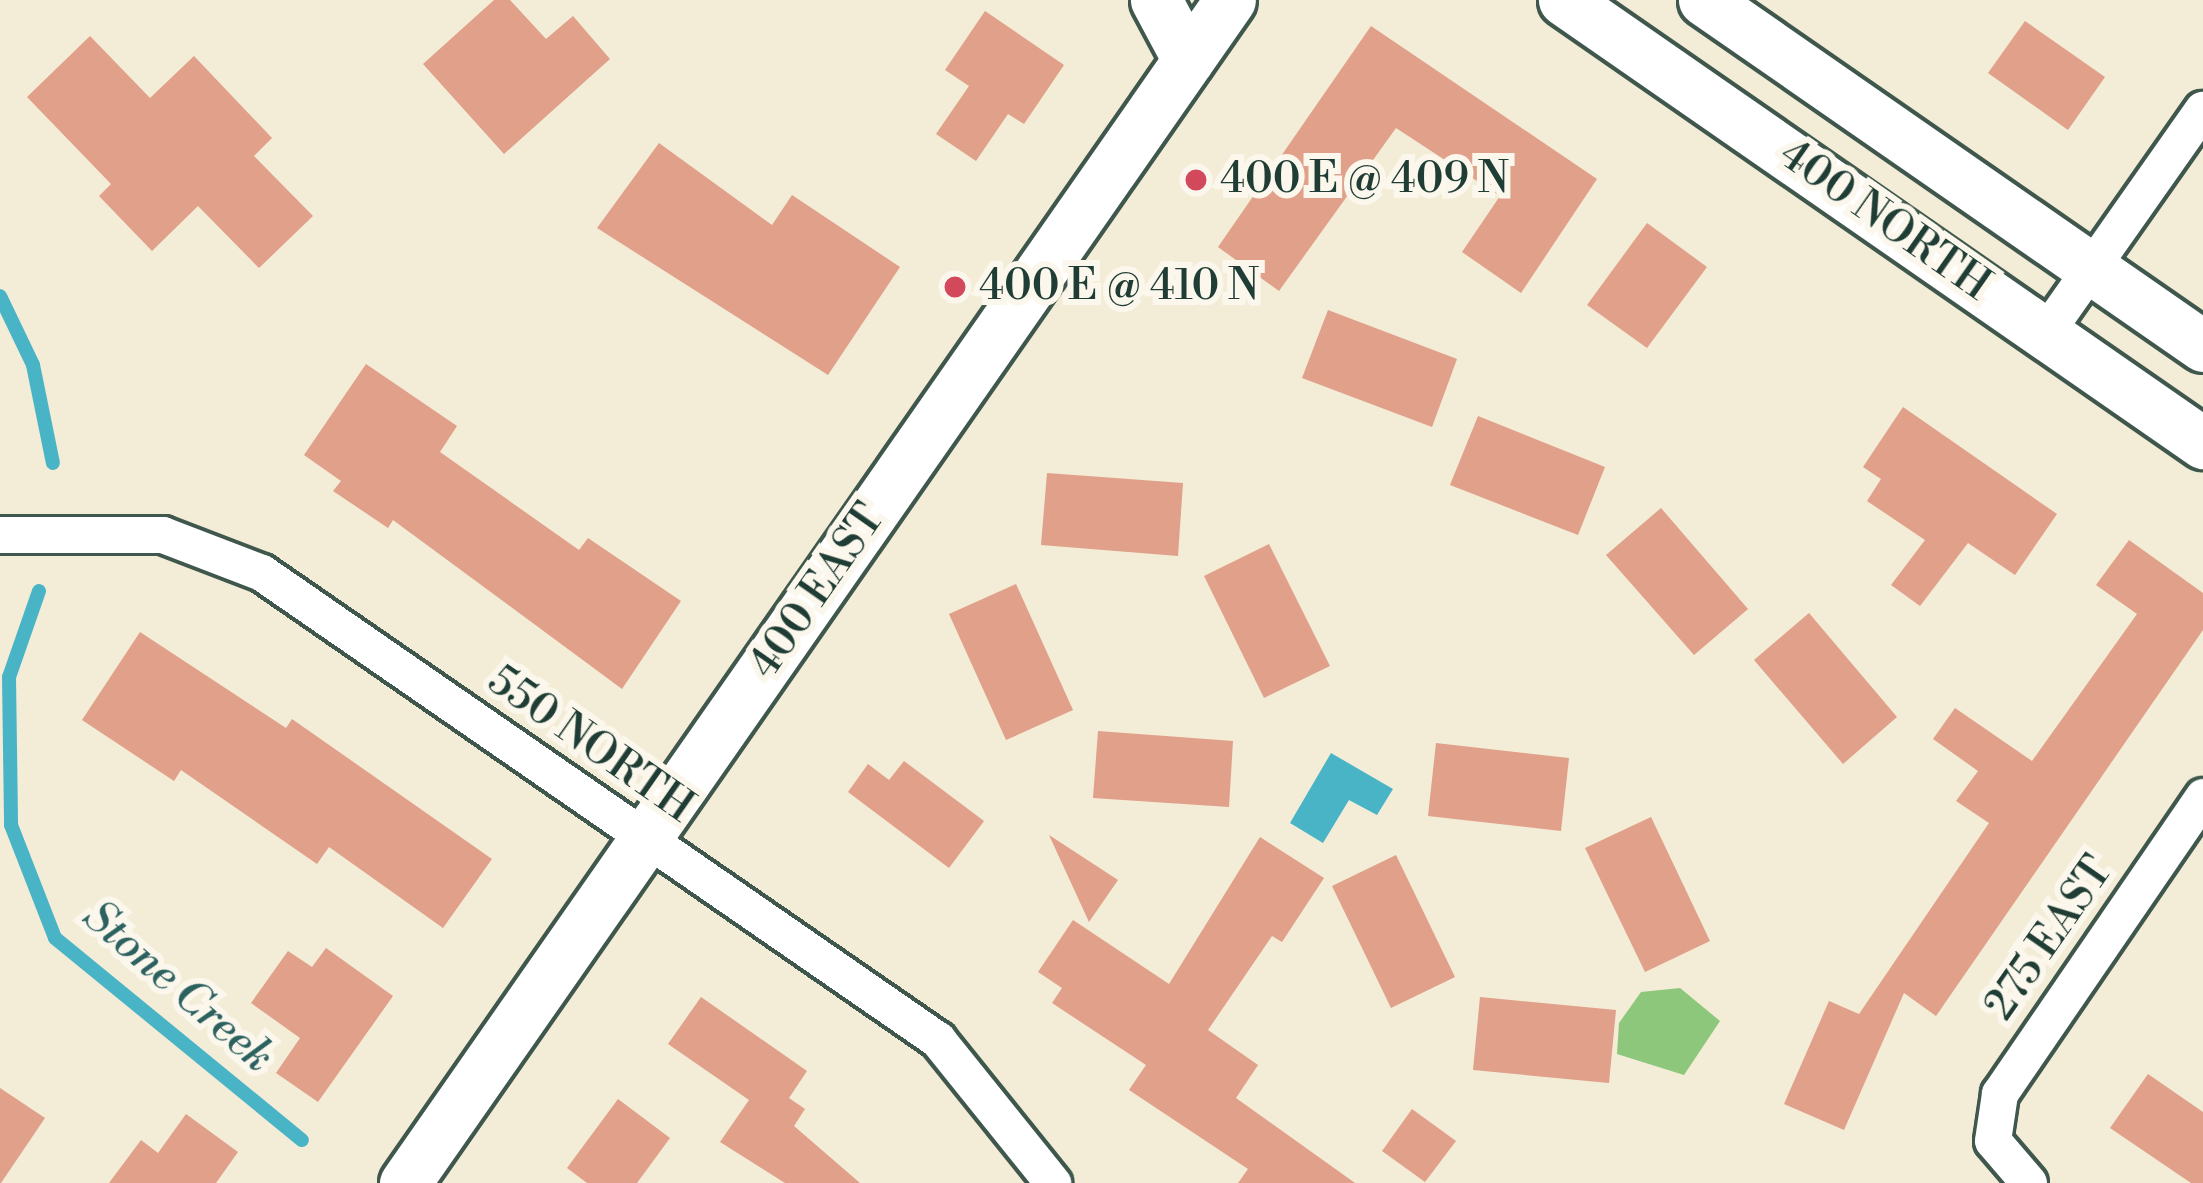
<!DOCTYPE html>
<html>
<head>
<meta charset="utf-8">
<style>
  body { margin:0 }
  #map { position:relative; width:2203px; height:1183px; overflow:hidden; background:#f3ecd6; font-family:"Libre Bodoni",serif }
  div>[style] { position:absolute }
  .green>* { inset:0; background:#8cc77c }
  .water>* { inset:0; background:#4ab4c7 }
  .stream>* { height:14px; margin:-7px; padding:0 7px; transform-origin:7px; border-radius:7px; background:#4ab4c7 }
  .building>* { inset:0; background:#e0a089 }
  .roads { filter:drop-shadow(3px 0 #3f574c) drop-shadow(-3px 0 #3f574c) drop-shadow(0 3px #3f574c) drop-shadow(0 -3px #3f574c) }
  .minor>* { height:36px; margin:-18px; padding:0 18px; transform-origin:18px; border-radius:18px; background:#fff }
  .secondary>* { height:51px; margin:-25.5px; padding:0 25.5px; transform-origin:25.5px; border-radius:25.5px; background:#fff }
  .dots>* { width:33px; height:33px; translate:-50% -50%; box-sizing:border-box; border:6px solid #fbf7ec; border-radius:50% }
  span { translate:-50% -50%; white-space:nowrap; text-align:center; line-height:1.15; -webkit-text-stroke:12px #fbf7ec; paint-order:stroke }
  .poi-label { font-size:42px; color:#1f3d34 }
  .left { translate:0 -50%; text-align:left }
  .street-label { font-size:42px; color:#1f3d34 }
  .water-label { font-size:45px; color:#2c6160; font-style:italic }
</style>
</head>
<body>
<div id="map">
  <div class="green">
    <div style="clip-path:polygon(1680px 988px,1720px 1021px,1684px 1075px,1617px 1054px,1619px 1023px,1641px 992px)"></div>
  </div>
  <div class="water">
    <div style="clip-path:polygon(1331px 753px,1393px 789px,1377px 815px,1349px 800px,1323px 843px,1290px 823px)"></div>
  </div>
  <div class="stream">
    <div style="left:0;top:296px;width:76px;rotate:64.4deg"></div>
    <div style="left:33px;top:365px;width:100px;rotate:78.5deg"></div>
    <div style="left:39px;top:591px;width:91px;rotate:109.2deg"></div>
    <div style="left:9px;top:677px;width:148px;rotate:89.2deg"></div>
    <div style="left:11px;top:825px;width:121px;rotate:68.7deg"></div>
    <div style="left:55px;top:938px;width:319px;rotate:39.3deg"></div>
  </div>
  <div class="building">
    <div style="clip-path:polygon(494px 0,510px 0,546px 39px,573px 16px,610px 59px,504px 154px,423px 64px)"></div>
    <div style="clip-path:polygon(985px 11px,1064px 65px,1024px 124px,1008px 114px,976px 161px,936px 134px,969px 86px,945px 70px)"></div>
    <div style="clip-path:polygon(2025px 21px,2105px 77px,2068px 130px,1988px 73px)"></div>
    <div style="clip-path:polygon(1371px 26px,1597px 179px,1521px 293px,1462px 252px,1500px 196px,1396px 128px,1279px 291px,1218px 247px)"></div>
    <div style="clip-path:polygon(90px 36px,150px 98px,194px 56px,272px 138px,254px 156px,313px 216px,259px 268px,198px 206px,152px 251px,99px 196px,111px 184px,27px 97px)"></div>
    <div style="clip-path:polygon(659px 143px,772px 225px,792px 195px,900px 267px,828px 375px,597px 228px)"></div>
    <div style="clip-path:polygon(1647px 223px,1707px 267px,1647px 348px,1587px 305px)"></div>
    <div style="clip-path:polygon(1328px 310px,1457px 359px,1432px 427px,1302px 378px)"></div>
    <div style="clip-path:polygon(366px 364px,457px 426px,440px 452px,579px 550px,588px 538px,681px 601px,622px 689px,393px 520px,388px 528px,333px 491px,341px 481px,304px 455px)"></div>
    <div style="clip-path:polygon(1903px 407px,2057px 514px,2015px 575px,1968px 543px,1920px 606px,1891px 585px,1925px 540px,1867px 501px,1881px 479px,1863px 467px)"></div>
    <div style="clip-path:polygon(1478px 416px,1605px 467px,1578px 535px,1450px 485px)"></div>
    <div style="clip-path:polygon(1047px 473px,1183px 483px,1178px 556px,1041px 545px)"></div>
    <div style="clip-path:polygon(1661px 508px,1748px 609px,1694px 655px,1606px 555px)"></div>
    <div style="clip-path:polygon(2129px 540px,2203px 593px,2203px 630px,1936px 1016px,1904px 993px,1844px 1130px,1784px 1104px,1829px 1001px,1859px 1014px,1989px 823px,1956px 801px,1978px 771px,1933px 739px,1955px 708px,2032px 761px,2137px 614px,2096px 585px)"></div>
    <div style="clip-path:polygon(1269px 544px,1330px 666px,1264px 698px,1204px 576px)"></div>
    <div style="clip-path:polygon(1016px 584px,1073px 710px,1006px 740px,949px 614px)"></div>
    <div style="clip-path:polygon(1809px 613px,1897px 717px,1843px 764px,1754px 660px)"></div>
    <div style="clip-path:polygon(140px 632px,286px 728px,292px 719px,492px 859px,443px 928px,329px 847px,317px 864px,181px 770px,174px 781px,82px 720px)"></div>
    <div style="clip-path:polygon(1098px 731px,1233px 741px,1229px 807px,1093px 798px)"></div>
    <div style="clip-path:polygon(1436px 743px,1569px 758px,1561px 831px,1428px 816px)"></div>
    <div style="clip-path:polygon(904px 761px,984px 821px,949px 868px,848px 792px,868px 764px,889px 780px)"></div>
    <div style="clip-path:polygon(1651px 817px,1710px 941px,1645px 972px,1585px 848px)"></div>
    <div style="clip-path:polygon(1049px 835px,1118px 880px,1089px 922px)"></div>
    <div style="clip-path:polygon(1260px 837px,1324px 878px,1282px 942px,1272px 936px,1208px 1030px,1258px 1065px,1236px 1098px,1355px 1183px,1238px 1183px,1248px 1169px,1129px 1090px,1146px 1065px,1052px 1003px,1062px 988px,1038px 972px,1073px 920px,1169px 984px)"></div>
    <div style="clip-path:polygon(1396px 855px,1455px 977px,1391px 1008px,1332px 886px)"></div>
    <div style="clip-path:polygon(326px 948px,393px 996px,318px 1102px,276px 1073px,300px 1038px,251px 1003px,288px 951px,312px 967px)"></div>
    <div style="clip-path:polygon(701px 997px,807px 1071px,789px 1098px,805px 1109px,794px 1126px,860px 1183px,785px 1183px,720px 1142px,749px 1100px,668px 1044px)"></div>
    <div style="clip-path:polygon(1480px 997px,1616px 1010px,1609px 1083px,1473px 1070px)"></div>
    <div style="clip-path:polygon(2148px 1074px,2203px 1112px,2203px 1183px,2191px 1183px,2110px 1128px)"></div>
    <div style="clip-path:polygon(0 1088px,45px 1118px,1px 1183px,0 1183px)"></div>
    <div style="clip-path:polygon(618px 1099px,670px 1138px,637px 1183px,587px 1183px,567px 1168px)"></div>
    <div style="clip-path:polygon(1412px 1109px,1456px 1141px,1425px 1182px,1382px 1151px)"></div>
    <div style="clip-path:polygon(186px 1114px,238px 1152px,216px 1183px,109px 1183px,141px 1140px,158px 1153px)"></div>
  </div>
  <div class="roads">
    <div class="minor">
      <div style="left:2046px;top:333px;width:273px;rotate:-54.9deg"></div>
      <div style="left:0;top:535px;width:163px"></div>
      <div style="left:163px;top:535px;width:106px;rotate:21deg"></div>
      <div style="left:262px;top:573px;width:822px;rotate:34.64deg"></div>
      <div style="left:938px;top:1040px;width:184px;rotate:51.2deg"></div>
      <div style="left:2029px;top:1183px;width:55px;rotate:-130.6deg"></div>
      <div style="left:1993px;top:1141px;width:48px;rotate:-81.5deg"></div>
      <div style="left:2000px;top:1094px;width:360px;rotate:-55.6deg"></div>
    </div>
    <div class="secondary">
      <div style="left:1156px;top:0;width:68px;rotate:61.9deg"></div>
      <div style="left:1564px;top:0;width:778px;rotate:34.73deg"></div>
      <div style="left:1704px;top:0;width:607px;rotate:34.74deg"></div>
      <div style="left:405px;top:1183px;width:1442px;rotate:-55.11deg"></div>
    </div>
  </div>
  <div class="dots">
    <div style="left:1196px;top:180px;background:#d1495b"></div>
    <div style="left:955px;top:287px;background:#d1495b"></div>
  </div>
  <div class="poi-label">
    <span class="left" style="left:1220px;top:180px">400 E @ 409 N</span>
    <span class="left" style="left:979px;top:287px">400 E @ 410 N</span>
  </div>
  <div class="street-label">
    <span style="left:1884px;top:221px;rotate:35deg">400 NORTH</span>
    <span style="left:818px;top:592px;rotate:-55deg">400 EAST</span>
    <span style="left:590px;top:745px;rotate:35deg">550 NORTH</span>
    <span style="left:2050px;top:939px;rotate:-55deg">275 EAST</span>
  </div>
  <div class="water-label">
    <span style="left:178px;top:987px;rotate:41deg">Stone Creek</span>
  </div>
</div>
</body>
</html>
